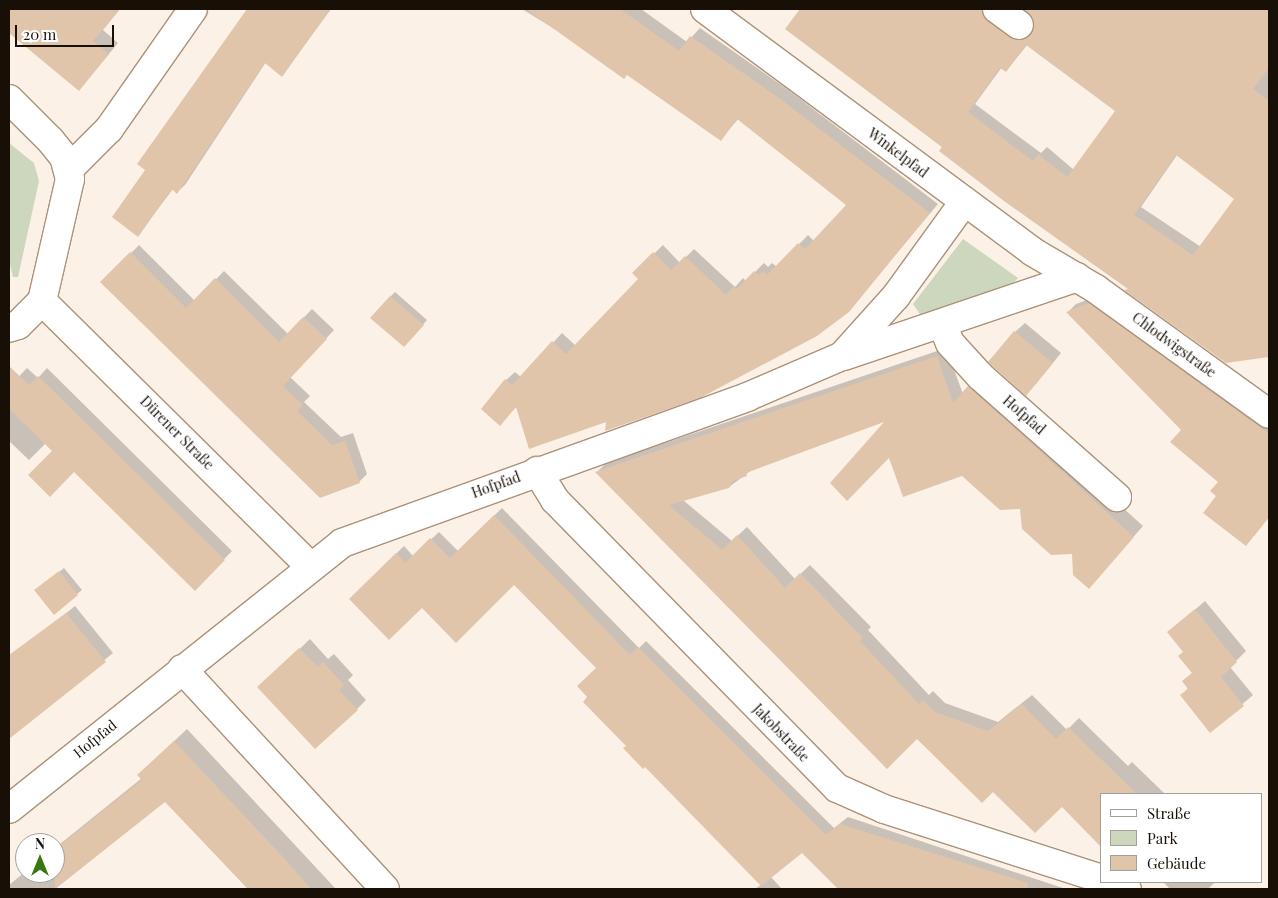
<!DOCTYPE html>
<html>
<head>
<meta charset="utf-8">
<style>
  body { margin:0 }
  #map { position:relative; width:1278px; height:898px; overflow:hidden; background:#fcf1e6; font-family:"Playfair Display",serif }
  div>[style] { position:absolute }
  .green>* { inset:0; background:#cdd7bd }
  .shadow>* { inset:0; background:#0003 }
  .building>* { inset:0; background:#e0c5aa }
  .roads { filter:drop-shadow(1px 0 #ac9278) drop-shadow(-1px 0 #ac9278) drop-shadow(0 1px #ac9278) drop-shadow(0 -1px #ac9278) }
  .minor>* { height:28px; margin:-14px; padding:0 14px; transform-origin:14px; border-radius:14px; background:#fff }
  span { translate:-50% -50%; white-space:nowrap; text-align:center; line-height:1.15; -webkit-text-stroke:4px #fff; paint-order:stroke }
  .street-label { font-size:14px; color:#180f06 }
  .frame { position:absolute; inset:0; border:10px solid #180f06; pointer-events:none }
  .legend { position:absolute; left:1100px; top:793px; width:162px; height:90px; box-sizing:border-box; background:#fff; border:1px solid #a39f9b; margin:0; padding:6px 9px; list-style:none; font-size:15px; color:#180f06 }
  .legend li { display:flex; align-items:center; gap:10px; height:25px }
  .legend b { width:25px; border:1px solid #a39f9b }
  .north { position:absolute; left:15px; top:833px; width:50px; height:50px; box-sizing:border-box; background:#fff; border:1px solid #a39f9b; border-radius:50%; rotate:0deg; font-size:14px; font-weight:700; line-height:20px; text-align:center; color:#180f06 }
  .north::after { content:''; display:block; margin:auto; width:18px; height:22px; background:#397711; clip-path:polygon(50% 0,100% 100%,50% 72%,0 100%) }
  .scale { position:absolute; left:15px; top:25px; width:99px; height:22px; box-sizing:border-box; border:2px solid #180f06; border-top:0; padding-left:6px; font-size:15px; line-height:18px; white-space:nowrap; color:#180f06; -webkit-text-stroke:4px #fff; paint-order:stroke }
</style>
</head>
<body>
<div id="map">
  <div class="green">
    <div style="clip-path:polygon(9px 143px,34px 163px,39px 181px,18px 277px,13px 277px,9px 260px)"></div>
    <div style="clip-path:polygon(963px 239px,1018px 278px,1012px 285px,922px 317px,913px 304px)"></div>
  </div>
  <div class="shadow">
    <div style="clip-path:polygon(9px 9px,120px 9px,103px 30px,118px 43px,89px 78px,9px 21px)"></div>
    <div style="clip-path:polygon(248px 9px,331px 9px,282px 76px,266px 62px,185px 185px,177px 192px,173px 189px,138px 235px,147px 170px,139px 164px)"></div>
    <div style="clip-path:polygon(522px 9px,641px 9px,687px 42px,700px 28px,787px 89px,938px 204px,848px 311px,607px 421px,517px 406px,500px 424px,506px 380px,515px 372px,521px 377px,562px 333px,576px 346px,640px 279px,634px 273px,663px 245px,680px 263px,694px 249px,735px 287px,743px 278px,746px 281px,764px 263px,768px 267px,772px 263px,777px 267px,808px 235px,814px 241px,847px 205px,739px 118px,721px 139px,628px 74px)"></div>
    <div style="clip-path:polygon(evenodd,801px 9px,988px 9px,1026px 37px,1033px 31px,1035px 20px,1043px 9px,1269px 9px,1269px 355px,1226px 362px,1126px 290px,1129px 288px,786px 29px,801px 9px,1028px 44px,1117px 111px,1074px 170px,1047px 147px,1041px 153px,975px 104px,1002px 67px,1006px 71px,1028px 44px,801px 9px,1177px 155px,1236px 199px,1201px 247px,1141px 207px,1177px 155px)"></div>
    <div style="clip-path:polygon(139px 245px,195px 301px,224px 271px,288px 334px,312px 309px,334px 330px,290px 377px,310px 396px,304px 402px,341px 437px,353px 433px,367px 474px,359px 482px,102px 282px)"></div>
    <div style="clip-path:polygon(395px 292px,427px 320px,409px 341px,390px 297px)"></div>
    <div style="clip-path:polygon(1098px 296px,1269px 420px,1269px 517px,1254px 536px,1218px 496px,1220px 482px,1183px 430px,1068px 312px,1076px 304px)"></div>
    <div style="clip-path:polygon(1025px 323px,1061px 353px,1035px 385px,1015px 332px)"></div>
    <div style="clip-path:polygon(946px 348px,963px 394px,978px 377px,1143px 526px,1098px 577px,1022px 507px,962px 475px,888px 419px,753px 469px,729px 487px,683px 500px,732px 541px,747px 527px,795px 579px,810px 565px,871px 627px,868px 630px,929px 695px,933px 691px,945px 703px,998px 722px,1032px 695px,1067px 730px,1079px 718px,1128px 766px,1132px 762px,1165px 794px,1102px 794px,1062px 805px,993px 790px,917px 737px,597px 472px,606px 463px)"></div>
    <div style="clip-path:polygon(27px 368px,38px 378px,47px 368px,232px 551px,195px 589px,46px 443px,29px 460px,9px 441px,9px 387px)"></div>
    <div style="clip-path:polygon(502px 508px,639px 648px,646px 641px,834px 828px,848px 817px,1066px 889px,840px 889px,803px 851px,770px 876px,782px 889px,755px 889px,762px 884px,628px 746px,589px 697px,597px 668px,514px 583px,422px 606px,350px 599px,404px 546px,413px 556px,439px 532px,458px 551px)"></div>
    <div style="clip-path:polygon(64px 568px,82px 590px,77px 594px,41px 586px)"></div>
    <div style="clip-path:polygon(1205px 601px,1246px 651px,1230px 667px,1253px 695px,1211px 731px,1182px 695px,1188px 688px,1183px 681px,1193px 672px,1184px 652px,1169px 632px)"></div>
    <div style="clip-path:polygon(75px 606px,113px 653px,9px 738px,9px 659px)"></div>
    <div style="clip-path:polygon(310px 639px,328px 659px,334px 654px,353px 675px,348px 680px,366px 700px,357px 709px,269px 678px)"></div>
    <div style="clip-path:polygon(187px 729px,336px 889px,248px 889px,165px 801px,55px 889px,9px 889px,9px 885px,25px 872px,55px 873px,55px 848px,142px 778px,152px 762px)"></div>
    <div style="clip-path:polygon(1163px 882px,1215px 882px,1208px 889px,1170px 889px)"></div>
  </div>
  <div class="building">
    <div style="clip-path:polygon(9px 9px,120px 9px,93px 41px,109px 54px,79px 91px,9px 33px)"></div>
    <div style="clip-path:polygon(247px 9px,330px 9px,282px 77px,265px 63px,177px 194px,172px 189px,138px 237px,112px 217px,145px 170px,137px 164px)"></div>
    <div style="clip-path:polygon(526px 9px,620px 9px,679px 51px,690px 36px,779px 98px,930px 213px,849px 312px,817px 336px,700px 398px,605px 431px,606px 422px,529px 449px,516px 407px,500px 426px,481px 409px,505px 379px,512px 385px,552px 341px,566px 354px,638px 279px,632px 273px,653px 252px,671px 270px,685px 256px,726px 295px,734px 286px,737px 289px,754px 271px,759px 275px,763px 271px,767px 275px,798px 243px,805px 249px,846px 205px,737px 119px,721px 141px,627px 75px,624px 79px)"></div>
    <div style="clip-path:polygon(evenodd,800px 9px,982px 9px,988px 22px,1018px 41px,1031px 35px,1034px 27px,1033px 18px,1023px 9px,1269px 9px,1269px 68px,1253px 89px,1269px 101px,1269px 357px,1226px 363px,1124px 290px,1128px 289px,1004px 201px,939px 151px,942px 147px,785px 29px,800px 9px,1026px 45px,1115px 111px,1067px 177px,1038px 154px,1033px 161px,968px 112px,1000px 68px,1006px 72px,1026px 45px,800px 9px,1176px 155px,1234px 199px,1193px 255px,1134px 215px,1176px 155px)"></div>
    <div style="clip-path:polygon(130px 252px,186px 308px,215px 278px,279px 342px,303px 317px,327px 339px,283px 386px,303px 405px,297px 411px,332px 445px,345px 441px,360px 483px,320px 498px,100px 282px)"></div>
    <div style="clip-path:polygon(390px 296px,424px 325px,404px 347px,370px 318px)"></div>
    <div style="clip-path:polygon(1089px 303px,1269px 434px,1269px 517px,1246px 546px,1203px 513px,1216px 496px,1210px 491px,1218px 482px,1170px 442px,1181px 430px,1066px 312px)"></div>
    <div style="clip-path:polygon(1014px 331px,1053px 363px,1026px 396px,988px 362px)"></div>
    <div style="clip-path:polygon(937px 356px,953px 403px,968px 386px,1134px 537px,1089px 589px,1073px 575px,1072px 554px,1051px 555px,1022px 529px,1020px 509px,1000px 510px,962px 476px,903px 497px,889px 458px,847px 501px,830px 483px,884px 422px,746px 473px,747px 476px,733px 481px,729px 488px,669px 505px,722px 550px,737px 535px,785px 588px,800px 573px,863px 638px,860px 641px,919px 704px,923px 700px,935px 712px,988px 731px,1022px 704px,1056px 739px,1068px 727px,1137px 794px,1102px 794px,1102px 848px,1062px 807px,1035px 833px,993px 792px,982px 803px,917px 739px,887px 769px,595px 472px)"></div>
    <div style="clip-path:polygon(9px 366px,29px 385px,38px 376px,225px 560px,195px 591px,74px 472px,50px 497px,28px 475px,52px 451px,9px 409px)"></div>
    <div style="clip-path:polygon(494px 515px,630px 655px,638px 647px,826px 835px,840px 824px,1028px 883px,1027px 889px,838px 889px,802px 853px,761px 886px,645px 767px,643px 769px,623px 748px,626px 746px,583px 702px,587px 697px,577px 686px,596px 668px,514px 585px,456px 643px,422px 608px,389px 640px,349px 599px,396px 553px,405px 563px,430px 538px,450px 558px)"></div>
    <div style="clip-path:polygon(59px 571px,78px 595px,54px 615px,34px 590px)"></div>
    <div style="clip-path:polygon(1195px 609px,1237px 662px,1221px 677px,1244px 706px,1210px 733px,1180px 695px,1188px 689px,1182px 681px,1192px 673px,1178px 656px,1183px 652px,1167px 632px)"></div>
    <div style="clip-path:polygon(66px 613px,106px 662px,9px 739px,9px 655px)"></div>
    <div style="clip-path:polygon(299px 648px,318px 667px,323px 662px,344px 685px,339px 690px,358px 710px,315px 749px,257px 687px)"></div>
    <div style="clip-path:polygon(174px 741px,283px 857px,311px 889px,248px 889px,165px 802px,55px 889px,55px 849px,142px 780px,137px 775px)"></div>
  </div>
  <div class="roads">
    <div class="minor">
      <div style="left:705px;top:9px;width:408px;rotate:36.5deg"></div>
      <div style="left:1033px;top:252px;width:73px;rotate:30.4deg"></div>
      <div style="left:1096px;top:289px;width:213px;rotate:35.8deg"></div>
      <div style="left:997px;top:9px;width:27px;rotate:36deg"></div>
      <div style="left:9px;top:99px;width:59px;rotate:45deg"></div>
      <div style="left:51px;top:141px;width:21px;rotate:51deg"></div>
      <div style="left:64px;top:157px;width:23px;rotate:75deg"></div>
      <div style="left:70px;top:179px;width:125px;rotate:102.9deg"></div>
      <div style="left:42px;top:301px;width:34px;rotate:135deg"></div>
      <div style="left:18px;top:325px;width:9px;rotate:162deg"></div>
      <div style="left:69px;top:169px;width:57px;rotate:-45deg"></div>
      <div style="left:109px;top:129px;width:146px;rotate:-55deg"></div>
      <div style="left:42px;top:301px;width:378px;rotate:44.7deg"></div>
      <div style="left:942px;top:324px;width:21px;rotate:67deg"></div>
      <div style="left:950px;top:343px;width:45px;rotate:47.7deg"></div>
      <div style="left:980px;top:376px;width:183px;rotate:41.5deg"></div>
      <div style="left:844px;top:356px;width:246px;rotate:-18.7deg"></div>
      <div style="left:537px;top:471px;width:34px;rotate:58deg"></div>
      <div style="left:555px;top:500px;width:403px;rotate:45.6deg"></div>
      <div style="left:837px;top:788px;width:51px;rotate:24.1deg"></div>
      <div style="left:884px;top:809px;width:229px;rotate:17.8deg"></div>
      <div style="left:182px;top:669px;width:299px;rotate:47.3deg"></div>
      <div style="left:9px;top:809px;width:426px;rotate:-38.6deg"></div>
      <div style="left:342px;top:543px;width:431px;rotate:-19.8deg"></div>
      <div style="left:747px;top:397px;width:103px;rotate:-23.3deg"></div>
      <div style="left:842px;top:356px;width:81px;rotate:-48deg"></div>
      <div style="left:896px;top:296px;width:116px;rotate:-54.1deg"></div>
      <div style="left:1109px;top:882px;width:19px;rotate:21deg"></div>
    </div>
  </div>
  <div class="street-label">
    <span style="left:898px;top:153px;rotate:37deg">Winkelpfad</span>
    <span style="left:1174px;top:345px;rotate:36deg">Chlodwigstraße</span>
    <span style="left:1024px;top:415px;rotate:41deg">Hofpfad</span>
    <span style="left:177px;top:433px;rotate:45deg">Dürener Straße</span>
    <span style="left:496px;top:485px;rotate:-20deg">Hofpfad</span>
    <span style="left:781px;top:733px;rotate:46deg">Jakobstraße</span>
    <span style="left:95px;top:739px;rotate:-39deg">Hofpfad</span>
  </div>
  <div class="frame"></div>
  <ul class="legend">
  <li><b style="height:6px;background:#fff"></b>Straße</li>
  <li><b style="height:14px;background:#cdd7bd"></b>Park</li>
  <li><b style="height:14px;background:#e0c5aa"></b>Gebäude</li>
  </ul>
  <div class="north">N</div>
  <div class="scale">20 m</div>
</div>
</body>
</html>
